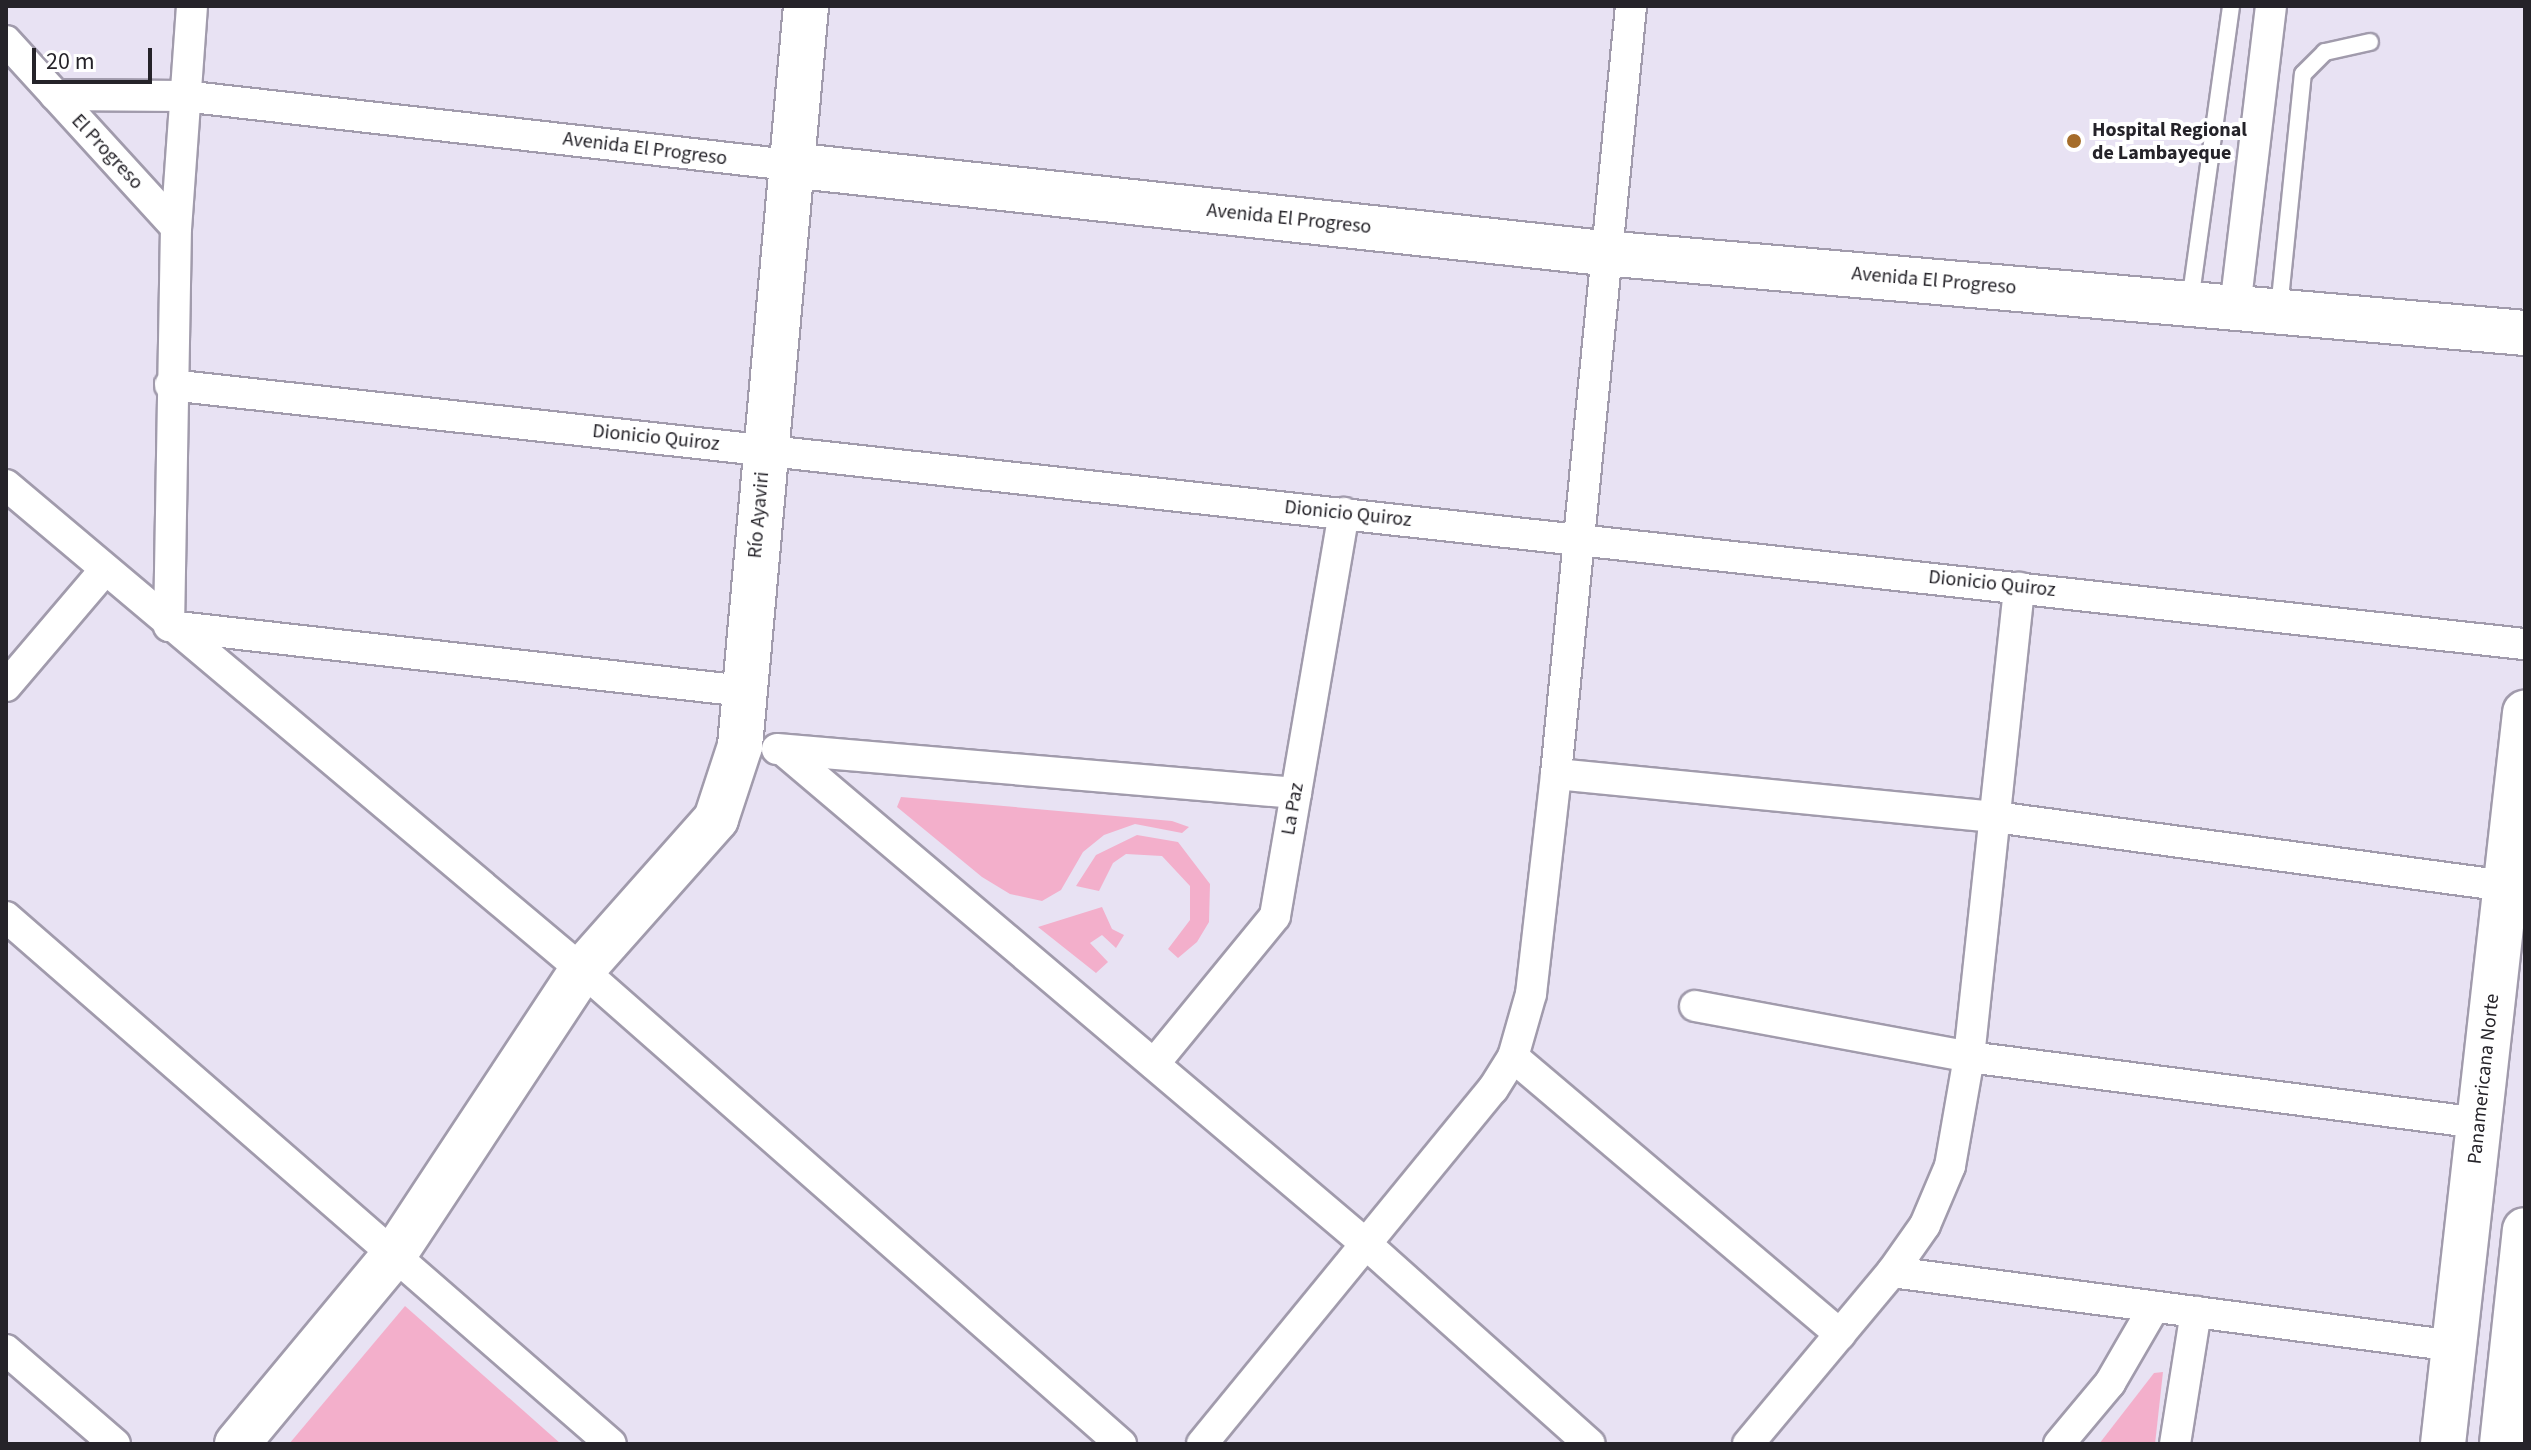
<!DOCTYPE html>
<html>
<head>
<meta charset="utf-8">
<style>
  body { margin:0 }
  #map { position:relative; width:2531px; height:1450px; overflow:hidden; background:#e8e2f3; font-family:"Source Sans 3",sans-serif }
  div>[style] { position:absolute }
  .green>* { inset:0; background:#f3afcb }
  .roads { filter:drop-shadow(2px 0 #a19bac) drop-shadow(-2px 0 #a19bac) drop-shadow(0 2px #a19bac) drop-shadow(0 -2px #a19bac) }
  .lane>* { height:16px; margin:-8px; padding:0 8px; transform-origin:8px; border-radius:8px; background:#fff }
  .street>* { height:30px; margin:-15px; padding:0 15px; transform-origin:15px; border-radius:15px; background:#fff }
  .secondary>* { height:44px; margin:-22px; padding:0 22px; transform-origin:22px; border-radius:22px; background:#fff }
  .highway>* { height:44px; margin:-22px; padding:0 22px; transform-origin:22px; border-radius:22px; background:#fff }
  .dots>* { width:22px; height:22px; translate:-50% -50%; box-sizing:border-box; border:4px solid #fff; border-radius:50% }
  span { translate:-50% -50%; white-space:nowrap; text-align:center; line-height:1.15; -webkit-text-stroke:8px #fff; paint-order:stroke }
  .poi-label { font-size:20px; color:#252329; font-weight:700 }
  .left { translate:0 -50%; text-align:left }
  .street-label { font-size:20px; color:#252329 }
  .frame { position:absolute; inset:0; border:8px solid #252329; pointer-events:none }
  .scale { position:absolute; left:32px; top:48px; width:120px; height:36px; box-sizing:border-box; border:4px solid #252329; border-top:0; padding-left:10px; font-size:24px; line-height:28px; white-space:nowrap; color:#252329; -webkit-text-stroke:6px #fff; paint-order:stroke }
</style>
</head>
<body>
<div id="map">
  <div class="green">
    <div style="clip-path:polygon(901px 797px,1172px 821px,1189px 827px,1182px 833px,1135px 824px,1104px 835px,1083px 852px,1061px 890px,1042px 901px,1010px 894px,982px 877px,897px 807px)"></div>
    <div style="clip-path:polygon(1137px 835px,1178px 842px,1210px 884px,1209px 922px,1197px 942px,1178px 958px,1168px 949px,1190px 920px,1190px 886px,1162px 856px,1126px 854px,1113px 863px,1099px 891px,1076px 886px,1096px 855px)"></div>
    <div style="clip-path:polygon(1102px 907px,1112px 929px,1124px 935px,1116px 948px,1102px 935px,1090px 943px,1108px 962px,1096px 973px,1038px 927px)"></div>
    <div style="clip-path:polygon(405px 1306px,561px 1444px,289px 1444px)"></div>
    <div style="clip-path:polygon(2163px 1372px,2155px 1444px,2099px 1444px,2154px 1373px)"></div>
  </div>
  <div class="roads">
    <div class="lane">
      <div style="left:2190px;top:302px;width:299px;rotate:-82.1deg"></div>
      <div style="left:2279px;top:309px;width:236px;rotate:-84.2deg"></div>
      <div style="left:2303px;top:74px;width:31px;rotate:-45deg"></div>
      <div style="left:2325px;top:52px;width:46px;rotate:-12.5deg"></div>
    </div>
    <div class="street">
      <div style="left:192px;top:6px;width:222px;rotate:94.1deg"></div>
      <div style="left:176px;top:227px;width:399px;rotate:91deg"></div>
      <div style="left:169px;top:626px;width:579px;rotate:6.45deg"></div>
      <div style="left:6px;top:41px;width:252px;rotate:47.6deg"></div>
      <div style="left:55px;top:95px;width:128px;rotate:0.4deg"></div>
      <div style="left:183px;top:96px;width:611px;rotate:6.49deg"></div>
      <div style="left:2235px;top:308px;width:304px;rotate:-83.2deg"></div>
      <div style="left:170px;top:385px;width:2369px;rotate:6.28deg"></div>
      <div style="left:6px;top:485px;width:753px;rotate:40.1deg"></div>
      <div style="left:582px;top:970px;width:718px;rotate:41.33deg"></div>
      <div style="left:6px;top:686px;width:151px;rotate:-49.6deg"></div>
      <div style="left:777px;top:749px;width:521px;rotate:4.85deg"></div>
      <div style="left:783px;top:750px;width:764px;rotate:40.28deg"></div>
      <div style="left:1366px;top:1244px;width:300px;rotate:41.8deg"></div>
      <div style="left:1556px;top:774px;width:441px;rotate:5.6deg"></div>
      <div style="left:1995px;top:817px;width:516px;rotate:7.69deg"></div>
      <div style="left:6px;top:917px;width:802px;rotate:41.06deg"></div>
      <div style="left:1695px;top:1006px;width:279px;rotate:10.5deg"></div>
      <div style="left:1969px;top:1057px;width:514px;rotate:7.37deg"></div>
      <div style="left:1513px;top:1057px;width:429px;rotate:40.3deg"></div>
      <div style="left:1154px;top:1064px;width:191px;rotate:-50.7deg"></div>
      <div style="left:1275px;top:916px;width:409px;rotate:-80.3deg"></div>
      <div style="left:1892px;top:1272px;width:567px;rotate:7.5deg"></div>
      <div style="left:6px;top:1350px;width:144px;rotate:40.8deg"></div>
      <div style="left:1202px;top:1444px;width:459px;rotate:-50.7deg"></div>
      <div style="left:1493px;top:1089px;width:38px;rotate:-58deg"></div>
      <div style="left:1513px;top:1057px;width:66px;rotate:-74.1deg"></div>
      <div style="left:1531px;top:994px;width:221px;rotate:-83.5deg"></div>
      <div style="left:1556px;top:774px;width:772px;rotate:-84.42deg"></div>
      <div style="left:1748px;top:1444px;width:224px;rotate:-50.1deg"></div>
      <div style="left:1892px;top:1272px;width:57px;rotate:-54.9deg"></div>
      <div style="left:1925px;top:1225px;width:64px;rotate:-67deg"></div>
      <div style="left:1950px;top:1166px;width:111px;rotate:-80.1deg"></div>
      <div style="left:1969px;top:1057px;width:472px;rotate:-83.9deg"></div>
      <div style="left:2059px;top:1444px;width:80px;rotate:-50.1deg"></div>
      <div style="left:2110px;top:1383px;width:88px;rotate:-59.9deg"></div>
      <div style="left:2175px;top:1444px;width:134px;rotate:-81deg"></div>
    </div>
    <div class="secondary">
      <div style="left:790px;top:165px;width:818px;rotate:6.18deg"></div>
      <div style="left:1603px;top:253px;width:925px;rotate:4.96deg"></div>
      <div style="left:237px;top:1444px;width:246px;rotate:-50.3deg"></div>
      <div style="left:394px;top:1255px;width:341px;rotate:-56.6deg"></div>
      <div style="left:582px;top:970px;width:202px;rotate:-48.4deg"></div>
      <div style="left:716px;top:819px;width:77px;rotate:-71.8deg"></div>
      <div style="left:740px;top:746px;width:743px;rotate:-84.9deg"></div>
    </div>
    <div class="highway">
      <div style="left:2443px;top:1444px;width:736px;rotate:-83.6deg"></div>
      <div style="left:2502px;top:1444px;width:215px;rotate:-83.9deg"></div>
    </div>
  </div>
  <div class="dots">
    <div style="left:2074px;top:141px;background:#a56c2a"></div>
  </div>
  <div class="poi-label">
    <span class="left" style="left:2092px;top:142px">Hospital Regional<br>de Lambayeque</span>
  </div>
  <div class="street-label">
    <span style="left:645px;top:149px;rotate:7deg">Avenida El Progreso</span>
    <span style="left:107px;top:152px;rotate:47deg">El Progreso</span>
    <span style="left:1289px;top:219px;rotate:6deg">Avenida El Progreso</span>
    <span style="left:1934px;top:281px;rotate:5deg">Avenida El Progreso</span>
    <span style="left:656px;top:438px;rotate:6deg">Dionicio Quiroz</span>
    <span style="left:1348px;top:514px;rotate:6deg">Dionicio Quiroz</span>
    <span style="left:759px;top:515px;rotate:-85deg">Río Ayaviri</span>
    <span style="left:1992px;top:584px;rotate:6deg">Dionicio Quiroz</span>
    <span style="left:1293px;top:809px;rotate:-80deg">La Paz</span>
    <span style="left:2484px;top:1079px;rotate:-84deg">Panamericana Norte</span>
  </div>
  <div class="frame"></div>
  <div class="scale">20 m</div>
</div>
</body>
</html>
